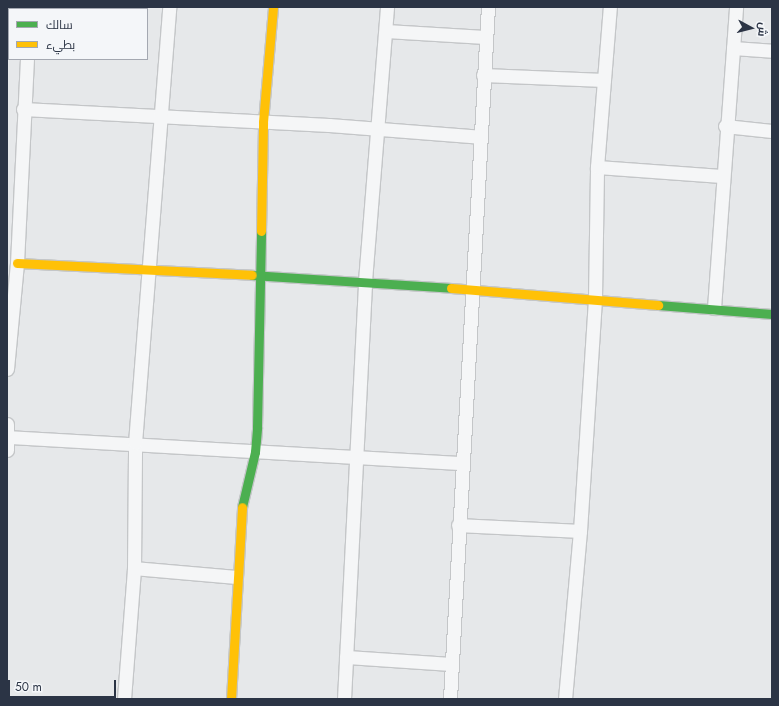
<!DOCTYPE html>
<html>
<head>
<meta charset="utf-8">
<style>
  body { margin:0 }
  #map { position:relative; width:779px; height:706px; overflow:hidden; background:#e6e8ea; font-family:Jost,Cairo,sans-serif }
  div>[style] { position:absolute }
  .roads { filter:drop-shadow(1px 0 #c4c6c8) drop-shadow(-1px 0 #c4c6c8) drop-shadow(0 1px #c4c6c8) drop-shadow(0 -1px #c4c6c8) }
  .street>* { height:13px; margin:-6.5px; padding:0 6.5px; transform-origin:6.5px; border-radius:6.5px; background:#f5f6f7 }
  .fast>* { height:9px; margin:-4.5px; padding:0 4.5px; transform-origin:4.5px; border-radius:4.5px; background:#4caf50 }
  .slow>* { height:9px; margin:-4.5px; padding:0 4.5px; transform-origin:4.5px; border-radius:4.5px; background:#ffc107 }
  span { translate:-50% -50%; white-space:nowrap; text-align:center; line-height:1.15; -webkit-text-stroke:3px #f4f6f9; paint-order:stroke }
  .frame { position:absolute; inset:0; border:8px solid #2b3445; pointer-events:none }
  .legend { position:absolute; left:8px; top:8px; width:140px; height:52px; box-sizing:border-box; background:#f4f6f9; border:1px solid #a4a8b1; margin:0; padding:5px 7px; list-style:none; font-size:12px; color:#2b3445 }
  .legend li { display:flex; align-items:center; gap:8px; height:20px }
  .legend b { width:20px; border:1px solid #a4a8b1 }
  .north { position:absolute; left:731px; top:8px; width:40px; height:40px; -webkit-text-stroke:3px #f4f6f9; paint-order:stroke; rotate:97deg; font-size:11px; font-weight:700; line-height:16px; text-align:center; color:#2b3445 }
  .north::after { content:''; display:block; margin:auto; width:14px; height:18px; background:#2b3445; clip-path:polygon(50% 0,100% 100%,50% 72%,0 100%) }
  .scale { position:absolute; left:8px; top:680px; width:108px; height:18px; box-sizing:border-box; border:2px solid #2b3445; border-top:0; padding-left:5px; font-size:12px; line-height:14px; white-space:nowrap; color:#2b3445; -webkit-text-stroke:3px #f4f6f9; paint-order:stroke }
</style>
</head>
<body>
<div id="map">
  <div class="roads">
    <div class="street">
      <div style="left:31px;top:9px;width:2px;rotate:-90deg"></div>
      <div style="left:7px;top:24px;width:2px"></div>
      <div style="left:386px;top:31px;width:99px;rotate:3.5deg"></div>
      <div style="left:733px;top:48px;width:39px;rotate:4deg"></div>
      <div style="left:483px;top:75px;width:121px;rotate:2.4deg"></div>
      <div style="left:23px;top:109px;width:306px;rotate:3deg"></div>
      <div style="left:329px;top:125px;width:151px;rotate:4.5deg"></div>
      <div style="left:725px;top:126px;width:47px;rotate:6.1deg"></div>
      <div style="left:597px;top:167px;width:125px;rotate:4.1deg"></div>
      <div style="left:714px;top:308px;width:302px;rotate:-85.8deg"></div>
      <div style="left:7px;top:369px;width:106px;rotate:-84.6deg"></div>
      <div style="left:17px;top:263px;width:204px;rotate:-87.2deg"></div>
      <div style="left:7px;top:424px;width:26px;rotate:90deg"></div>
      <div style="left:8px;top:437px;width:454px;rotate:3.3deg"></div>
      <div style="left:458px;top:525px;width:122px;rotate:2.8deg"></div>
      <div style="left:134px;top:568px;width:102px;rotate:5deg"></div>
      <div style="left:346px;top:657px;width:106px;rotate:3.8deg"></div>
      <div style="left:124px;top:699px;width:131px;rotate:-85.6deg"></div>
      <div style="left:134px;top:568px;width:125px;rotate:-89.5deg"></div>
      <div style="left:135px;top:443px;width:437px;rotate:-85.5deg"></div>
      <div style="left:344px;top:699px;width:419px;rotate:-87.1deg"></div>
      <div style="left:365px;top:281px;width:275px;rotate:-85.4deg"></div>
      <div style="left:450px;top:699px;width:693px;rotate:-86.86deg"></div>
      <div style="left:565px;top:699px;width:169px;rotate:-84.9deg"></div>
      <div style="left:580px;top:531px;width:233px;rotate:-86.3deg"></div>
      <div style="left:595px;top:298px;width:131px;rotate:-89.1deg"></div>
      <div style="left:597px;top:167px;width:161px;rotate:-85.4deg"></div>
    </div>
    <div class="fast">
      <div style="left:252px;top:275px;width:199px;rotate:3.7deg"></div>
      <div style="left:658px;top:305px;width:114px;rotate:4.5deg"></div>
      <div style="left:242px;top:507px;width:57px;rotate:-76.7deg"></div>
      <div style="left:255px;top:452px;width:25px;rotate:-85deg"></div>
      <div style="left:257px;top:427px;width:196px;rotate:-88.8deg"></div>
    </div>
    <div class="slow">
      <div style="left:261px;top:231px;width:109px;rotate:-88.9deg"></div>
      <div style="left:263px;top:122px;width:115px;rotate:-85deg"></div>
      <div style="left:17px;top:263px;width:235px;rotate:2.9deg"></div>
      <div style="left:451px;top:288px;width:208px;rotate:4.7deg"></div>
      <div style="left:231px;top:699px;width:192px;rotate:-86.7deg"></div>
    </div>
  </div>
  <div class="frame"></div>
  <ul class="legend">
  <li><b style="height:5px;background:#4caf50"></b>سالك</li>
  <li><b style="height:5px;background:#ffc107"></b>بطيء</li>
  </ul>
  <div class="north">ش</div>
  <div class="scale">50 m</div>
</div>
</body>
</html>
